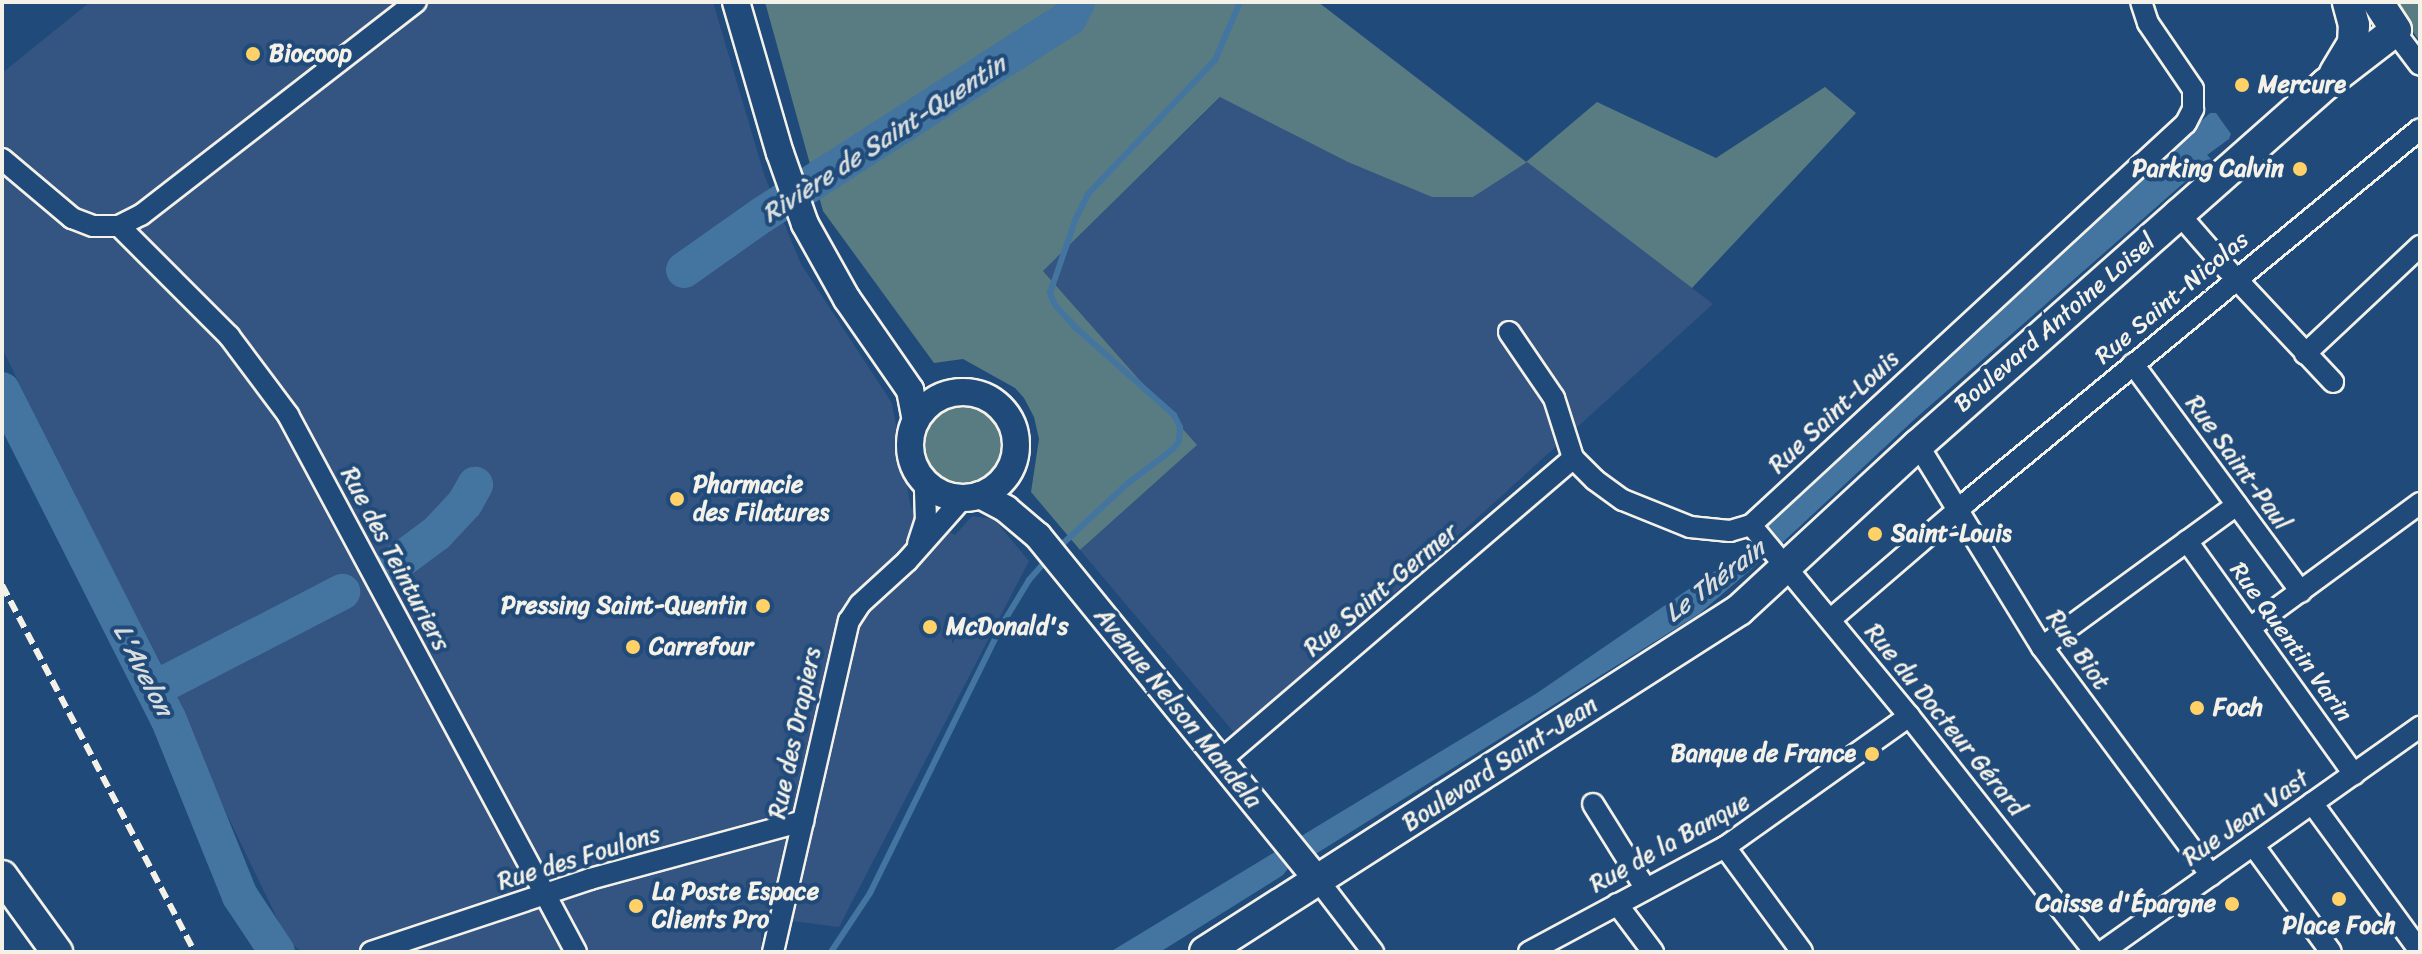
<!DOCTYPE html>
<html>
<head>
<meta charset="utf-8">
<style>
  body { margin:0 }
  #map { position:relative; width:2422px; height:954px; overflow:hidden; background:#1f4a7a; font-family:Sriracha,sans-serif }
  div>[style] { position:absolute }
  .built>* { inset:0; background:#345481 }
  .green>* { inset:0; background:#587c82 }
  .round { border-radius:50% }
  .water>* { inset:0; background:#4375a0 }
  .stream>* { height:6px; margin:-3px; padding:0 3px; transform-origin:3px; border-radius:3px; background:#4375a0 }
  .river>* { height:36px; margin:-18px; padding:0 18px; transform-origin:18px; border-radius:18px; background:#4375a0 }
  .roads { filter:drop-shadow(2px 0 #f4f1e8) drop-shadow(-2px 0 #f4f1e8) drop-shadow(0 2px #f4f1e8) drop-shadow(0 -2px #f4f1e8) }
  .minor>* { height:20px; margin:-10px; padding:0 10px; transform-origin:10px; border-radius:10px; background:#1f4a7a }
  .tertiary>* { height:26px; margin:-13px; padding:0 13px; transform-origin:13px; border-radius:13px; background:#1f4a7a }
  .tertiary>.ring { margin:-13px; padding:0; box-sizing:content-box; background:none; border:26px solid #1f4a7a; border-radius:50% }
  .secondary>* { height:30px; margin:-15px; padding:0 15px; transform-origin:15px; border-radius:15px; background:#1f4a7a }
  .rail>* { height:6px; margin-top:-3px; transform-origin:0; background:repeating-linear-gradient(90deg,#f4f1e8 0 12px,transparent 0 18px) }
  .dots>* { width:22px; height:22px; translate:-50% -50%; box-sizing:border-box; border:4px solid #1f4a7a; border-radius:50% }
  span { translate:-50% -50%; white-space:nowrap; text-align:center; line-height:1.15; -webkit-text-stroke:8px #1f4a7a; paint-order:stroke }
  .poi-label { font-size:24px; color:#f4f1e8; font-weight:700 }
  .left { translate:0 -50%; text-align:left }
  .right { translate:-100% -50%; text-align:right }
  .street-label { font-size:24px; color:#f4f1e8 }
  .water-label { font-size:26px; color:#d9dedd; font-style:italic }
  .frame { position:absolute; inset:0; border:4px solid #f4f1e8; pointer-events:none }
</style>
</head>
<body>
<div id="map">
  <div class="built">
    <div style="clip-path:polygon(90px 2px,713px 2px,765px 177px,801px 264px,892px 403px,911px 508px,955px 535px,972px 516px,994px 519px,1029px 561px,839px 927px,760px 917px,762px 952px,302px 952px,288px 941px,2px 348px,2px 73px)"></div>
    <div style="clip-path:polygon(1318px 2px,1713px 304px,1237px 736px,1080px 550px,1196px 445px,1043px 271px)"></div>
  </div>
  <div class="green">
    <div style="clip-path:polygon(765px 2px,1318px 2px,1526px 162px,1597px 102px,1716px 158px,1825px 87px,1856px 113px,1692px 288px,1527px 162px,1473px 197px,1432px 197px,1348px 162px,1220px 97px,1043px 271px,1197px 445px,1080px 550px,1031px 492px,1039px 439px,1034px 417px,1024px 398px,1015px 388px,963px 359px,934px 363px,823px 211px)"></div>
    <div style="clip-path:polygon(2398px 2px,2420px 2px,2420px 42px,2398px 9px)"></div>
    <div class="round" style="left:920px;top:402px;width:84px;height:84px"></div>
  </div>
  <div class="water">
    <div style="clip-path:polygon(2210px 113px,2216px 113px,2231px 134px,2229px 139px,2207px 155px,2211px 159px,1916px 418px,1782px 543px,1699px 614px,1314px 855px,1289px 867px,1283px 875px,1160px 952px,1110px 952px,1537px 693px,1737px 556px,1885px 410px)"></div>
  </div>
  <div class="stream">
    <div style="left:1057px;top:549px;width:96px;rotate:-42.9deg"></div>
    <div style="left:1127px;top:484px;width:58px;rotate:-37.3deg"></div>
    <div style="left:1173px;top:449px;width:10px;rotate:-53deg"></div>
    <div style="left:1179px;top:441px;width:14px;rotate:-86deg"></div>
    <div style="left:1180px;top:427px;width:13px;rotate:-117deg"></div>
    <div style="left:1174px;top:415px;width:132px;rotate:-138.4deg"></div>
    <div style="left:1075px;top:327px;width:30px;rotate:-132deg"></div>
    <div style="left:1055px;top:305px;width:13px;rotate:-113deg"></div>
    <div style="left:1050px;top:293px;width:79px;rotate:-70.9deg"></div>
    <div style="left:1076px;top:218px;width:27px;rotate:-63deg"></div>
    <div style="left:1088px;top:194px;width:185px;rotate:-46.5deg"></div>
    <div style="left:1215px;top:60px;width:63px;rotate:-66.7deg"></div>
    <div style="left:831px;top:952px;width:71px;rotate:-56.5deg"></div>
    <div style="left:870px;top:893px;width:301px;rotate:-63.8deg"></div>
    <div style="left:1003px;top:623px;width:50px;rotate:-58.8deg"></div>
    <div style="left:1029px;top:580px;width:30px;rotate:-49deg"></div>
  </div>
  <div class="river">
    <div style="left:684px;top:270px;width:95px;rotate:-35.2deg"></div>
    <div style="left:762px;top:215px;width:365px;rotate:-32.7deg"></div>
    <div style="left:1069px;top:18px;width:18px;rotate:-63deg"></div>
    <div style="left:2px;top:390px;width:368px;rotate:63.2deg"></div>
    <div style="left:168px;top:718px;width:192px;rotate:68deg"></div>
    <div style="left:240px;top:896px;width:67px;rotate:56.5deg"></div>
    <div style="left:394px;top:565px;width:54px;rotate:-36.7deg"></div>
    <div style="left:437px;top:533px;width:41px;rotate:-47deg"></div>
    <div style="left:465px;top:503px;width:21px;rotate:-61deg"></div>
    <div style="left:154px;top:689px;width:212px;rotate:-27.3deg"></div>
  </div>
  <div class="roads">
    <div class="minor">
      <div style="left:2389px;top:24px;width:51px;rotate:52.9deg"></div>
      <div style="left:2px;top:159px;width:92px;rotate:40.1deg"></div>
      <div style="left:72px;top:218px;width:22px;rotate:21deg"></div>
      <div style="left:93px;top:226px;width:26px"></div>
      <div style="left:119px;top:226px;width:25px;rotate:-27deg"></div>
      <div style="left:141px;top:215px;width:348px;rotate:-37.8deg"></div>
      <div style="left:2179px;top:214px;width:73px;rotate:48.9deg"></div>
      <div style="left:2227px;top:269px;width:155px;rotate:46.8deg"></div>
      <div style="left:119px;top:226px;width:156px;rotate:45deg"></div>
      <div style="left:229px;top:336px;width:99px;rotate:53.2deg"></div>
      <div style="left:288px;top:415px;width:609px;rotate:61.79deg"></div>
      <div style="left:1509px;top:332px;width:80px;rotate:55.7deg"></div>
      <div style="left:1554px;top:398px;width:63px;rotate:72.4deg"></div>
      <div style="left:1573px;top:458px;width:31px;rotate:45deg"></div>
      <div style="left:1595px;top:480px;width:34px;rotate:36deg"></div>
      <div style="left:1623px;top:500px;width:72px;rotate:21.9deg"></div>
      <div style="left:1690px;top:527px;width:40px;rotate:5.7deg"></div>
      <div style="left:1730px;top:531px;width:22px;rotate:-16deg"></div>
      <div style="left:1751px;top:525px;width:592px;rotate:-42.74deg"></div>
      <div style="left:2186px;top:123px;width:16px;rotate:-63deg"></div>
      <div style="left:2193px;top:109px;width:20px;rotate:-90deg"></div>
      <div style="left:2193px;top:89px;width:80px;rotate:-124.3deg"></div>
      <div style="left:2148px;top:23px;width:22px;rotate:-108deg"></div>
      <div style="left:2305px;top:354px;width:158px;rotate:-43.2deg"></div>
      <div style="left:2133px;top:364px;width:283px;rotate:53.6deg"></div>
      <div style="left:1918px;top:445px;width:237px;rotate:58.5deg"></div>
      <div style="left:2042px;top:647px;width:284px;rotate:53.5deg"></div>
      <div style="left:1751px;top:525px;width:248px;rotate:50.4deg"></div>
      <div style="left:1909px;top:716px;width:300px;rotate:51.8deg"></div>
      <div style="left:2187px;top:541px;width:287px;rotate:54.4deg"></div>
      <div style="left:918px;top:544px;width:25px;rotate:-72deg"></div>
      <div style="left:926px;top:520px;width:38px;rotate:-92deg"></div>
      <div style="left:1831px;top:619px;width:181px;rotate:-40.7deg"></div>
      <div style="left:1968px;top:501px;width:585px;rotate:-39.45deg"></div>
      <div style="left:2250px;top:628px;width:211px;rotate:-36.3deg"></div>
      <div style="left:2042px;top:647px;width:241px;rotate:-36.1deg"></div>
      <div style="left:1221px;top:760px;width:464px;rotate:-40.6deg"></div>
      <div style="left:2312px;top:803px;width:183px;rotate:53.9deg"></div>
      <div style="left:1593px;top:804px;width:100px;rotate:58.1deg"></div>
      <div style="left:2253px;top:845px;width:132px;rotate:53.9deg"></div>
      <div style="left:1725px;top:847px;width:130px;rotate:53.7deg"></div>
      <div style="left:1318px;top:880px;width:91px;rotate:52.6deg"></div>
      <div style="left:1617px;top:904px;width:60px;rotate:53.1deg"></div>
      <div style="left:371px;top:952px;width:231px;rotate:-18.4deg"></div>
      <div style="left:590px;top:879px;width:221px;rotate:-15.2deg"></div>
      <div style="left:773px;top:952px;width:340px;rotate:-77.1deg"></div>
      <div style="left:849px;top:621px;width:20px;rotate:-57deg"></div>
      <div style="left:860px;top:604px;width:64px;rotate:-42.5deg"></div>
      <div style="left:907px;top:561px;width:84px;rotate:-48.4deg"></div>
      <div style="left:1529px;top:952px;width:222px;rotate:-28.2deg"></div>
      <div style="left:1725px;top:847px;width:226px;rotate:-35.4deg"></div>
      <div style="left:2102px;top:952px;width:390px;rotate:-35.3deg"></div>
    </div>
    <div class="tertiary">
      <div style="left:736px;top:2px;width:157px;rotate:73.8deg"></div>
      <div style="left:780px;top:153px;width:75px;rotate:70.6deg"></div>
      <div style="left:805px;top:224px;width:86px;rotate:60.8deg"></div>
      <div style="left:847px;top:299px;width:111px;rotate:55.3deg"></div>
      <div style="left:910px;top:390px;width:31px;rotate:79deg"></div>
      <div class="ring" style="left:910px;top:392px;width:80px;height:80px"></div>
      <div style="left:980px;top:495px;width:30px;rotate:28deg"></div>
      <div style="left:1006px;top:509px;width:42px;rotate:40.2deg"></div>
      <div style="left:1038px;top:536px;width:444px;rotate:50.9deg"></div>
    </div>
    <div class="secondary">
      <div style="left:2335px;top:73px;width:35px;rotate:-59deg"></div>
      <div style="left:2353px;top:43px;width:18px;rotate:-87deg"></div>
      <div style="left:2354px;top:25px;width:24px;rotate:-105deg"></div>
      <div style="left:2px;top:876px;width:94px;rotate:54.1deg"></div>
      <div style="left:1205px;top:952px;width:634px;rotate:-32.64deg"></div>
      <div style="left:1739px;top:610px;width:243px;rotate:-42.7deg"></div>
      <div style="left:1918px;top:445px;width:349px;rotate:-41.5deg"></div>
      <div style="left:2179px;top:214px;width:196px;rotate:-41.5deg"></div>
      <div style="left:2326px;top:84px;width:88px;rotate:-37.6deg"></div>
      <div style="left:2396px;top:30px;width:33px;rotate:-123deg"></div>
    </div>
  </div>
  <div class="rail">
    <div style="left:2px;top:585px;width:415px;rotate:62.3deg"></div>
  </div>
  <div class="dots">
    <div style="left:253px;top:54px;background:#ffd166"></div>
    <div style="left:2242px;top:85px;background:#ffd166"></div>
    <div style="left:2300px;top:169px;background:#ffd166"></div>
    <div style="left:677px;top:499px;background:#ffd166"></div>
    <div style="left:1875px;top:534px;background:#ffd166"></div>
    <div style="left:763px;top:606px;background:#ffd166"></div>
    <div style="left:930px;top:627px;background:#ffd166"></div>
    <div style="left:633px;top:647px;background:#ffd166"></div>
    <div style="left:2197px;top:708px;background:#ffd166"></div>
    <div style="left:1872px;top:754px;background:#ffd166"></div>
    <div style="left:2339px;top:899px;background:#ffd166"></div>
    <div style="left:2232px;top:904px;background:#ffd166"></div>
    <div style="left:636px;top:906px;background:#ffd166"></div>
  </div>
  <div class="poi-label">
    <span class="left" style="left:269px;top:54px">Biocoop</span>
    <span class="left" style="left:2258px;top:85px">Mercure</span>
    <span class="right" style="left:2284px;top:169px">Parking Calvin</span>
    <span class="left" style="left:693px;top:499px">Pharmacie<br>des Filatures</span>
    <span class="left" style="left:1891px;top:534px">Saint-Louis</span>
    <span class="right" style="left:747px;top:606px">Pressing Saint-Quentin</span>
    <span class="left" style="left:946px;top:627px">McDonald's</span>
    <span class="left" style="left:649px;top:647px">Carrefour</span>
    <span class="left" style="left:2213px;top:708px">Foch</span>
    <span class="right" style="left:1856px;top:754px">Banque de France</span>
    <span class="left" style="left:652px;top:906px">La Poste Espace<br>Clients Pro</span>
    <span class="right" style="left:2216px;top:904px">Caisse d'Épargne</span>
    <span style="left:2339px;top:926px">Place Foch</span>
  </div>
  <div class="street-label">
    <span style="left:2172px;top:298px;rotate:-40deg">Rue Saint-Nicolas</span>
    <span style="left:2055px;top:323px;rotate:-41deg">Boulevard Antoine Loisel</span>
    <span style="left:1834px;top:412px;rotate:-43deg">Rue Saint-Louis</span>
    <span style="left:2238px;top:463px;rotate:54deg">Rue Saint-Paul</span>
    <span style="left:395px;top:559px;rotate:62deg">Rue des Teinturiers</span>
    <span style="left:1381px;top:590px;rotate:-40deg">Rue Saint-Germer</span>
    <span style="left:2291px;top:642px;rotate:54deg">Rue Quentin Varin</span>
    <span style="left:2078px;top:650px;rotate:55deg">Rue Biot</span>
    <span style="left:1178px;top:708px;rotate:51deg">Avenue Nelson Mandela</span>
    <span style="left:1945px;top:720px;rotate:51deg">Rue du Docteur Gérard</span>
    <span style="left:795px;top:733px;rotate:-78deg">Rue des Drapiers</span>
    <span style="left:1500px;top:764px;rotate:-33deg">Boulevard Saint-Jean</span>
    <span style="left:2246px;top:818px;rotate:-35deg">Rue Jean Vast</span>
    <span style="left:1670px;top:843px;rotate:-29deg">Rue de la Banque</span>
    <span style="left:579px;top:858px;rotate:-17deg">Rue des Foulons</span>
  </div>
  <div class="water-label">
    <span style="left:884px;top:139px;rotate:-33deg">Rivière de Saint-Quentin</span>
    <span style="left:1715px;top:581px;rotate:-37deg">Le Thérain</span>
    <span style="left:143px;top:670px;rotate:63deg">L'Avelon</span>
  </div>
  <div class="frame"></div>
</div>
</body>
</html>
